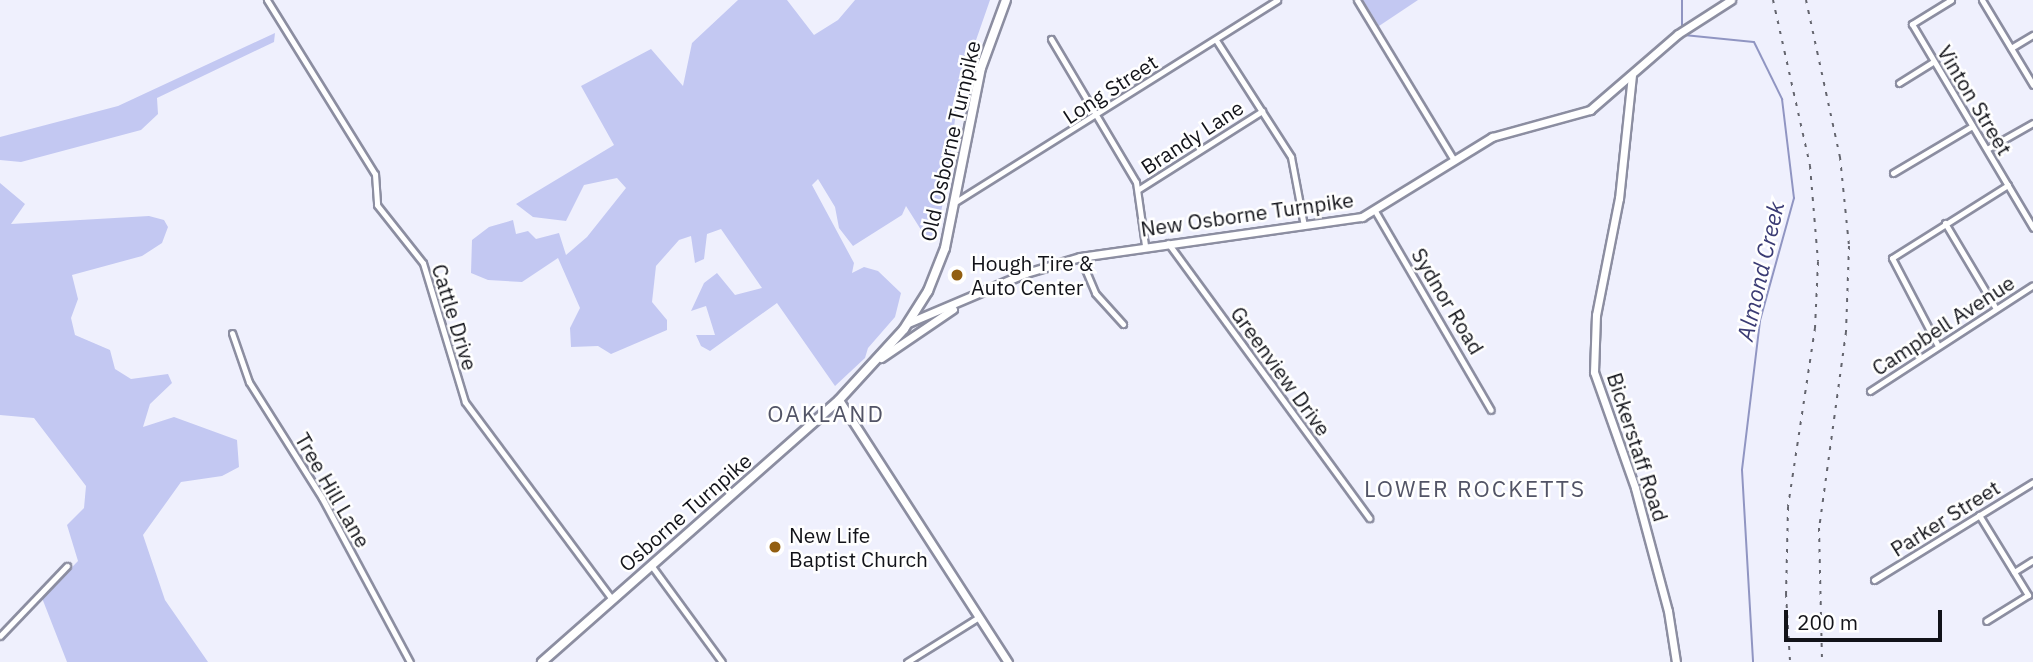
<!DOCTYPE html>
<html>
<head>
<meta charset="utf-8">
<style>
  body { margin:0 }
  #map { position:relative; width:2033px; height:662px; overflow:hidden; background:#eff0fd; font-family:"IBM Plex Sans",sans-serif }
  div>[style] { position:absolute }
  .green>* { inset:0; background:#c3c8f2 }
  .stream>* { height:2px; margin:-1px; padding:0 1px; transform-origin:1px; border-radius:1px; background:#9095c2 }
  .roads { filter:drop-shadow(2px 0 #8c8ea1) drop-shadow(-2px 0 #8c8ea1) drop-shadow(0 2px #8c8ea1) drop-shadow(0 -2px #8c8ea1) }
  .street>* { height:5px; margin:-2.5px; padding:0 2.5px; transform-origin:2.5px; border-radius:2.5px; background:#fff }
  .secondary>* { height:7px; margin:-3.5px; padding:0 3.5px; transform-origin:3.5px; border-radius:3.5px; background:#fff }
  .primary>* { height:8px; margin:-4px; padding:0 4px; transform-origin:4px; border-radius:4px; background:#fff }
  .rail>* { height:2px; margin-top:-1px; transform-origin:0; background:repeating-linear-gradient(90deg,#64656e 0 3.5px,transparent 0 10.5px) }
  .dots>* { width:19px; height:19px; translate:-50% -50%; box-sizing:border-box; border:4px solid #fff; border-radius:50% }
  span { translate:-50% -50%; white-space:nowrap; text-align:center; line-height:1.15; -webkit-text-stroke:5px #fff; paint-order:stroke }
  .street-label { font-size:21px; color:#121319 }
  .poi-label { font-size:21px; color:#121319 }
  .left { translate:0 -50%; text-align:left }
  .water-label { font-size:23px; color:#3a3b74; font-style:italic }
  .neighbourhood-label { font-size:23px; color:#525466; letter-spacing:2px }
  .scale { position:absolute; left:1784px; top:610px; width:158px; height:32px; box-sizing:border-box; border:4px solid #121319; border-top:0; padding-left:9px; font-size:21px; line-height:24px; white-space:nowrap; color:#121319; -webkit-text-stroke:5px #fff; paint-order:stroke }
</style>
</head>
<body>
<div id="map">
  <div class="green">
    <div style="clip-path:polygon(738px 0,787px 0,814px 35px,838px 20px,855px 0,990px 0,959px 89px,946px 188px,938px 226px,928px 241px,906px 206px,902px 215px,853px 246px,839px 228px,835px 207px,818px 179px,812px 185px,854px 263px,852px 273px,864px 267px,878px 271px,901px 293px,895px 317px,868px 348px,865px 358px,835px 386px,777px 303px,710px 351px,701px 346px,696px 335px,715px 335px,706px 306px,691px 311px,704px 283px,717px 273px,735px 295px,762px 288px,721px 229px,707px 234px,704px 259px,695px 263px,691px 236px,679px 240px,656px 266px,652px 302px,667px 320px,667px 330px,611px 354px,598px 346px,571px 347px,570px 328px,580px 308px,558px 258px,522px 282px,488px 280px,471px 273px,472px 240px,489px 227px,513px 220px,516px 234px,528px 231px,536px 239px,559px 233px,566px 255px,587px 237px,626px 188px,617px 178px,584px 185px,566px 221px,533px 217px,516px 204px,614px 145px,581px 86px,651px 49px,683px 86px,692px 43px)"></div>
    <div style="clip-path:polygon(1363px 0,1418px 0,1379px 26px)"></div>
    <div style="clip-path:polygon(275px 33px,274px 42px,157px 98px,158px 114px,141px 130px,21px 162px,0 160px,0 137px,118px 106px)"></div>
    <div style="clip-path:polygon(0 183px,25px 204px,11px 224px,149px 216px,164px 220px,168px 227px,162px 243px,142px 256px,72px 275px,78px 299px,71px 318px,75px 335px,110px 350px,115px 369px,131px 379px,168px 374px,172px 383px,150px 404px,143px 427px,174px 417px,237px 440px,239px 467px,222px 476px,181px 482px,143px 535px,165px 600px,208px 662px,67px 662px,42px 598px,78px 561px,67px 525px,84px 508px,86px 486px,34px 418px,0 415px)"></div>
  </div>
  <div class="stream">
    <div style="left:1682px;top:30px;width:30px;rotate:-90deg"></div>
    <div style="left:1684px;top:35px;width:70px;rotate:5.7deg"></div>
    <div style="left:1754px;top:42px;width:64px;rotate:63.8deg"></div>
    <div style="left:1782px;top:99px;width:100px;rotate:83.1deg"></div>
    <div style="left:1794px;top:198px;width:128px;rotate:105.5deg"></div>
    <div style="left:1760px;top:321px;width:150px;rotate:96.9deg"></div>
    <div style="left:1742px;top:470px;width:192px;rotate:86.7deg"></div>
  </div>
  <div class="roads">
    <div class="street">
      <div style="left:267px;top:0;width:205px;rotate:58.2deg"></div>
      <div style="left:375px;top:174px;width:31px;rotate:86deg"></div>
      <div style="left:377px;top:205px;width:74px;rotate:51.6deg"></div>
      <div style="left:423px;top:263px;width:145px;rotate:73.2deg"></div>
      <div style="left:465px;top:402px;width:246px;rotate:53.3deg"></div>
      <div style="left:1357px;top:0;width:187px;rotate:58.8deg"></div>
      <div style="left:1951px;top:0;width:46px;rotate:148.4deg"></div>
      <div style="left:1912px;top:24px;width:237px;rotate:59.3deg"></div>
      <div style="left:1982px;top:0;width:99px;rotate:59deg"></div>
      <div style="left:1051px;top:39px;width:166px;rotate:59.3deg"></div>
      <div style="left:1136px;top:182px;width:64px;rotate:81.9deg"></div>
      <div style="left:1216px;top:40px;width:139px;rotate:57.3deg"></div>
      <div style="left:1291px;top:157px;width:70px;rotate:79.3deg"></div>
      <div style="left:2011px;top:48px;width:26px;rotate:-31deg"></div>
      <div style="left:1899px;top:83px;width:40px;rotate:-32deg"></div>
      <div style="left:1987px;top:149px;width:53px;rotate:-29.5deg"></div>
      <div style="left:1893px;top:173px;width:92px;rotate:-30.7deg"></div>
      <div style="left:1139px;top:189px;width:146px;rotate:-32.4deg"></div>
      <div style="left:957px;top:201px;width:378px;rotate:-32.1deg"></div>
      <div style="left:1375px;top:211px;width:230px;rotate:59.8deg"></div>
      <div style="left:1945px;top:223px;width:98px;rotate:59.2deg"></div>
      <div style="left:1168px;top:243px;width:341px;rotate:53.8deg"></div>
      <div style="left:1080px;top:257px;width:39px;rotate:67deg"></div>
      <div style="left:1095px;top:293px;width:42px;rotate:47.9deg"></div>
      <div style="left:232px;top:333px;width:52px;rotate:70.9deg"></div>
      <div style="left:249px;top:382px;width:137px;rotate:57.8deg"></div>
      <div style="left:322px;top:498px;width:186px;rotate:61.8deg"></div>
      <div style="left:1937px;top:344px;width:97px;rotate:-117.6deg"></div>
      <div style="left:1892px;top:258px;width:137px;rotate:-32.2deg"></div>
      <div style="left:1870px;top:391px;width:194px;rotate:-33deg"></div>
      <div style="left:1979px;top:515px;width:94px;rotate:58.5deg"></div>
      <div style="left:2028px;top:595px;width:49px;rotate:148.2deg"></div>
      <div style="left:651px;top:565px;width:120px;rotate:53.8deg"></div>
      <div style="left:2014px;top:572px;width:22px;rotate:-32deg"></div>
      <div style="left:1874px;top:580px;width:187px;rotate:-31.6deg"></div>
      <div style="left:0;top:636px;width:97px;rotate:-46.3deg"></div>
      <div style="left:907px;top:662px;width:85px;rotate:-32deg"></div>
    </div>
    <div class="secondary">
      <div style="left:1632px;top:75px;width:124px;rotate:96deg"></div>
      <div style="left:1619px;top:198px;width:119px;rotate:101.1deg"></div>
      <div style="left:1596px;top:315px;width:57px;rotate:92deg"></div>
      <div style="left:1594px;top:372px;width:123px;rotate:70.5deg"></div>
      <div style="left:1635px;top:488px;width:127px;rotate:75deg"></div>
      <div style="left:1668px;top:611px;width:52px;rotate:81.1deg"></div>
      <div style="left:908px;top:323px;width:128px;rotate:-23deg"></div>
      <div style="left:1026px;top:273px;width:56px;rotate:-16.5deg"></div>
      <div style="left:1080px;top:257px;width:285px;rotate:-8.1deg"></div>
      <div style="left:1362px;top:217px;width:153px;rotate:-31.6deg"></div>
      <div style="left:1492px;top:137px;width:102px;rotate:-15.4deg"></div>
      <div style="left:1590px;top:110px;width:116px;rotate:-40.8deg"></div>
      <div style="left:1678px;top:34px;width:63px;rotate:-32.7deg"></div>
      <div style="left:881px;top:358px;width:87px;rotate:-34.2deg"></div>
      <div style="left:839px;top:400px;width:312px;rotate:57.2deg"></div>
    </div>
    <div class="primary">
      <div style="left:542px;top:662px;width:396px;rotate:-41.4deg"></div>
      <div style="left:839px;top:400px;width:96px;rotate:-47.5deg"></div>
      <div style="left:904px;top:329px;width:45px;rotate:-57.7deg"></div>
      <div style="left:928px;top:291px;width:46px;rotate:-68.4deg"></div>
      <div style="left:945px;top:248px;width:184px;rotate:-78.7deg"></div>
      <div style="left:981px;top:68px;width:72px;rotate:-69.8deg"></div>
    </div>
  </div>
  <div class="rail">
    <div style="left:1773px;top:0;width:170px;rotate:77.4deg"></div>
    <div style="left:1810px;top:166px;width:96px;rotate:85.2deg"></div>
    <div style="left:1818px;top:262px;width:66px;rotate:92.6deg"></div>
    <div style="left:1815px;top:328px;width:181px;rotate:98.6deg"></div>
    <div style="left:1788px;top:507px;width:87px;rotate:91.3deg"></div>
    <div style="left:1786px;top:594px;width:68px;rotate:86.6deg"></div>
    <div style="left:1806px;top:0;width:161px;rotate:77.8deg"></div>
    <div style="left:1840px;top:157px;width:89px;rotate:84.2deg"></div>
    <div style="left:1849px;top:246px;width:86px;rotate:92deg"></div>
    <div style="left:1846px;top:332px;width:198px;rotate:97.8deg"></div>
    <div style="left:1819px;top:528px;width:134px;rotate:88.7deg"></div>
  </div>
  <div class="dots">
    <div style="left:957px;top:275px;background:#925e11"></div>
    <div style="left:775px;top:547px;background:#925e11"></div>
  </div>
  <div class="street-label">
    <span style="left:1110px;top:89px;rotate:-33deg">Long Street</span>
    <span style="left:1975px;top:100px;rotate:59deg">Vinton Street</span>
    <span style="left:1192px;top:137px;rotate:-33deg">Brandy Lane</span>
    <span style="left:950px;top:141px;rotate:-77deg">Old Osborne Turnpike</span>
    <span style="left:1247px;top:214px;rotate:-8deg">New Osborne Turnpike</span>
    <span style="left:1448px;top:301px;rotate:59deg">Sydnor Road</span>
    <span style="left:455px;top:317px;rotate:73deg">Cattle Drive</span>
    <span style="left:1943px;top:325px;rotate:-33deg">Campbell Avenue</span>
    <span style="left:1281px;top:371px;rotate:54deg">Greenview Drive</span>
    <span style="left:1638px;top:447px;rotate:72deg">Bickerstaff Road</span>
    <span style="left:333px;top:490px;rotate:60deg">Tree Hill Lane</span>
    <span style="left:685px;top:512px;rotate:-41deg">Osborne Turnpike</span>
    <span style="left:1945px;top:518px;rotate:-32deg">Parker Street</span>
  </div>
  <div class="poi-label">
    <span class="left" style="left:971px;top:275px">Hough Tire &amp;<br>Auto Center</span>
    <span class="left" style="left:789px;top:547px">New Life<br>Baptist Church</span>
  </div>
  <div class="water-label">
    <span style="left:1760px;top:271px;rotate:-77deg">Almond Creek</span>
  </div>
  <div class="neighbourhood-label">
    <span style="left:826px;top:413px">OAKLAND</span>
    <span style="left:1475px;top:488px">LOWER ROCKETTS</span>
  </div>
  <div class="scale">200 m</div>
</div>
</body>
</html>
